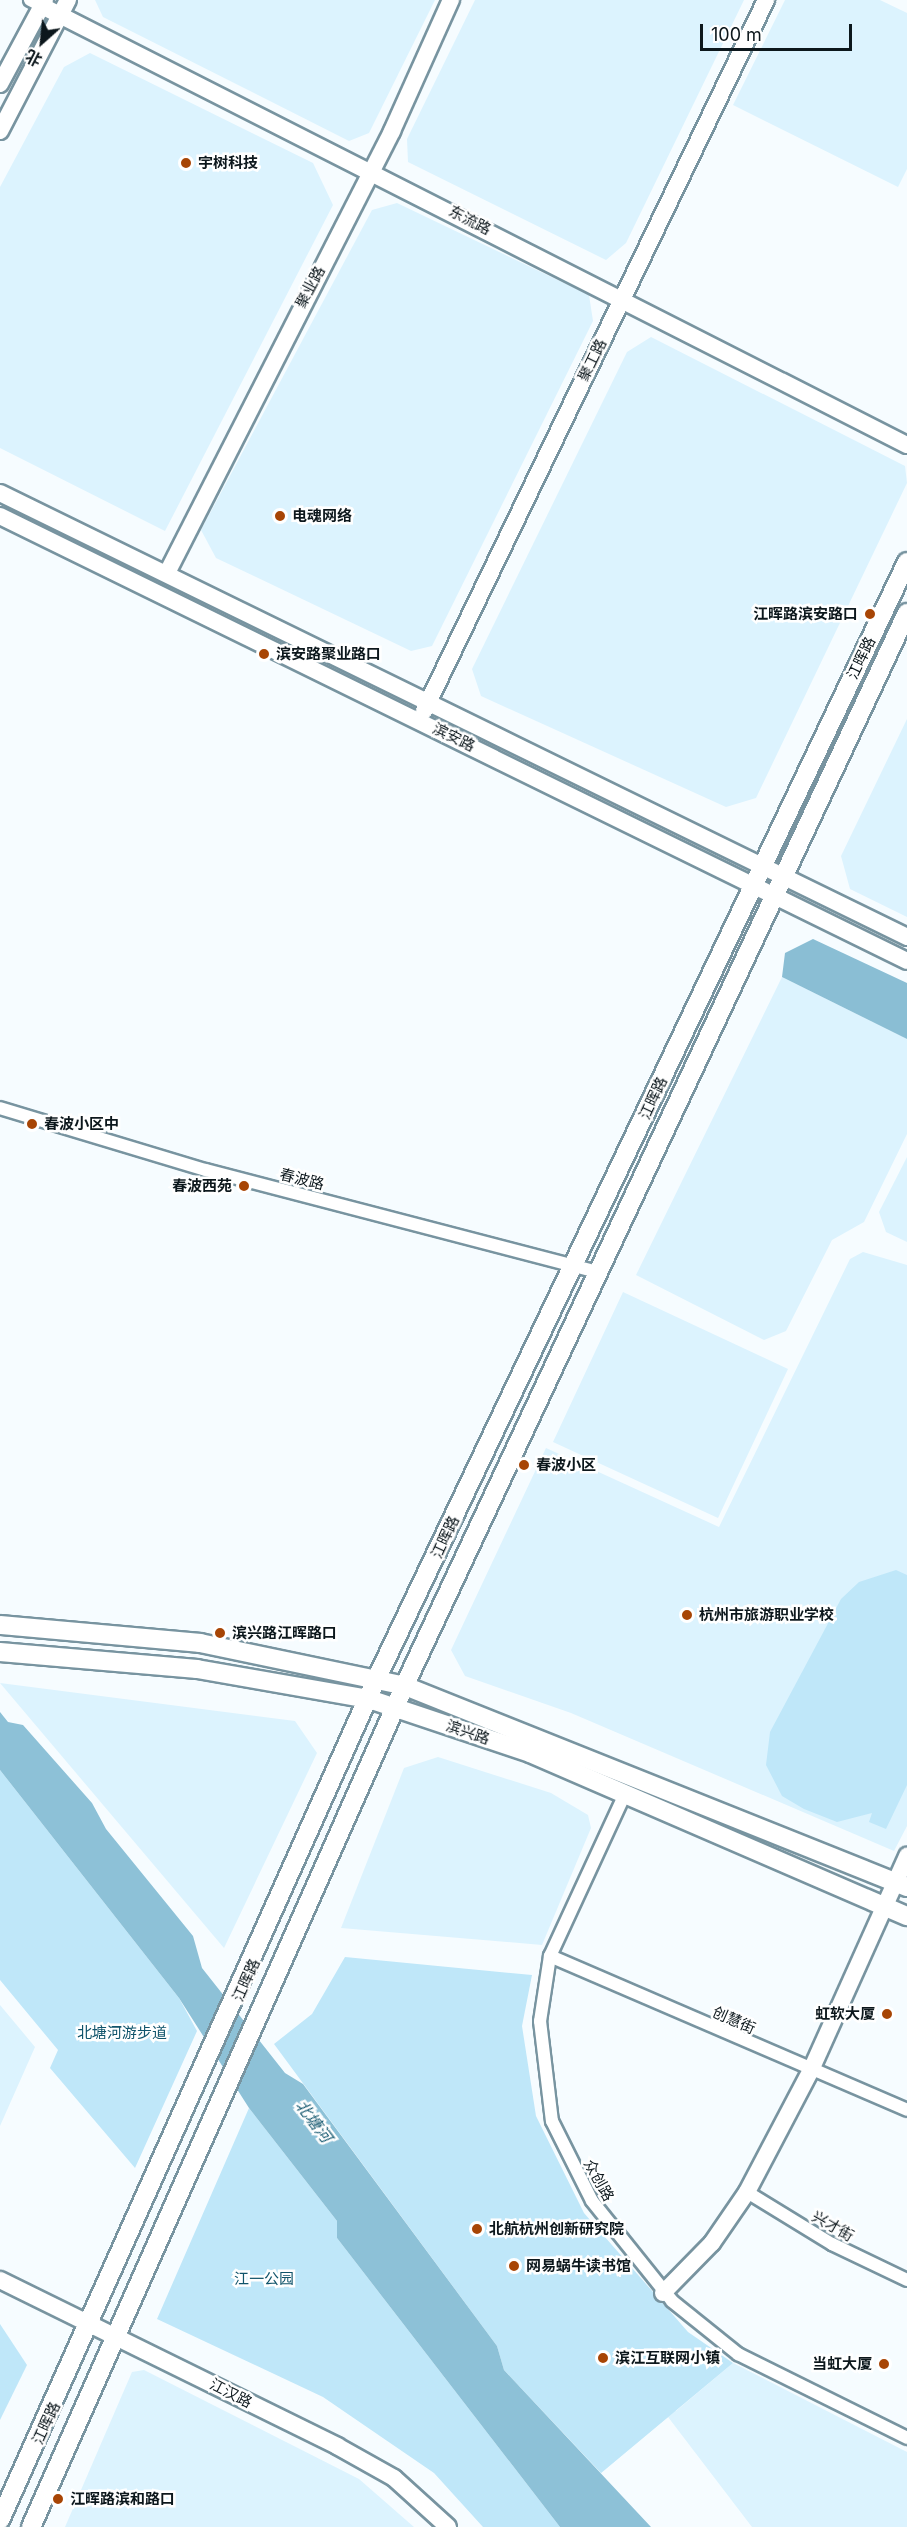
<!DOCTYPE html>
<html>
<head>
<meta charset="utf-8">
<style>
  body { margin:0 }
  #map { position:relative; width:907px; height:2527px; overflow:hidden; background:#f6fcff; font-family:Inter,"Noto Sans SC",sans-serif }
  div>[style] { position:absolute }
  .built>* { inset:0; background:#dcf3fe }
  .green>* { inset:0; background:#bfe7f9 }
  .forest>* { inset:0; background:#8abed4 }
  .water>* { inset:0; background:#8dc1d7 }
  .roads { filter:drop-shadow(2px 0 #7894a0) drop-shadow(-2px 0 #7894a0) drop-shadow(0 2px #7894a0) drop-shadow(0 -2px #7894a0) }
  .street>* { height:12px; margin:-6px; padding:0 6px; transform-origin:6px; border-radius:6px; background:#fff }
  .secondary>* { height:16px; margin:-8px; padding:0 8px; transform-origin:8px; border-radius:8px; background:#fff }
  .primary>* { height:18px; margin:-9px; padding:0 9px; transform-origin:9px; border-radius:9px; background:#fff }
  .dots>* { width:16px; height:16px; translate:-50% -50%; box-sizing:border-box; border:3px solid #fff; border-radius:50% }
  span { translate:-50% -50%; white-space:nowrap; text-align:center; line-height:1.15; -webkit-text-stroke:5px #fff; paint-order:stroke }
  .poi-label { font-size:15px; color:#0c171c; font-weight:700 }
  .left { translate:0 -50%; text-align:left }
  .right { translate:-100% -50%; text-align:right }
  .street-label { font-size:15px; color:#0c171c }
  .park-label { font-size:15px; color:#10546b }
  .water-label { font-size:16px; color:#195b72; font-style:italic }
  .north { position:absolute; left:12px; top:12px; width:60px; height:60px; -webkit-text-stroke:4px #fff; paint-order:stroke; rotate:207deg; font-size:16px; font-weight:700; line-height:24px; text-align:center; color:#0c171c }
  .north::after { content:''; display:block; margin:auto; width:21px; height:27px; background:#0c171c; clip-path:polygon(50% 0,100% 100%,50% 72%,0 100%) }
  .scale { position:absolute; left:700px; top:24px; width:152px; height:27px; box-sizing:border-box; border:3px solid #0c171c; border-top:0; padding-left:8px; font-size:18px; line-height:21px; white-space:nowrap; color:#0c171c; -webkit-text-stroke:4px #fff; paint-order:stroke }
</style>
</head>
<body>
<div id="map">
  <div class="built">
    <div style="clip-path:polygon(95px 0,435px 0,369px 133px,349px 141px,103px 17px)"></div>
    <div style="clip-path:polygon(475px 0,744px 0,626px 243px,606px 260px,408px 162px,407px 139px)"></div>
    <div style="clip-path:polygon(785px 0,880px 0,907px 13px,907px 169px,898px 187px,733px 105px)"></div>
    <div style="clip-path:polygon(90px 53px,313px 163px,333px 205px,165px 531px,0 448px,0 187px,64px 67px)"></div>
    <div style="clip-path:polygon(397px 203px,589px 295px,593px 321px,432px 646px,411px 651px,216px 558px,201px 530px,372px 210px)"></div>
    <div style="clip-path:polygon(651px 337px,905px 466px,907px 483px,756px 798px,726px 807px,481px 696px,472px 669px,627px 352px)"></div>
    <div style="clip-path:polygon(907px 719px,907px 917px,850px 889px,841px 856px)"></div>
    <div style="clip-path:polygon(782px 977px,907px 1039px,907px 1134px,864px 1222px,832px 1240px,786px 1331px,764px 1340px,636px 1275px)"></div>
    <div style="clip-path:polygon(907px 1157px,907px 1242px,886px 1232px,879px 1212px)"></div>
    <div style="clip-path:polygon(863px 1252px,907px 1265px,907px 1826px,894px 1851px,571px 1713px,465px 1676px,451px 1650px,546px 1448px,719px 1527px,850px 1259px)"></div>
    <div style="clip-path:polygon(623px 1292px,788px 1369px,718px 1518px,553px 1442px)"></div>
    <div style="clip-path:polygon(0 1683px,295px 1721px,317px 1753px,224px 1948px)"></div>
    <div style="clip-path:polygon(438px 1757px,551px 1793px,588px 1815px,591px 1828px,542px 1945px,341px 1928px,404px 1768px)"></div>
    <div style="clip-path:polygon(332px 2000px,676px 2411px,733px 2363px,907px 2452px,907px 2527px,752px 2527px,668px 2417px,601px 2473px)"></div>
    <div style="clip-path:polygon(0 2005px,35px 2047px,0 2126px)"></div>
    <div style="clip-path:polygon(144px 2370px,359px 2479px,414px 2527px,65px 2527px,132px 2372px)"></div>
  </div>
  <div class="green">
    <div style="clip-path:polygon(896px 1570px,907px 1575px,907px 1785px,886px 1829px,869px 1822px,872px 1813px,837px 1822px,804px 1809px,782px 1796px,766px 1765px,770px 1732px,841px 1599px,859px 1582px)"></div>
    <div style="clip-path:polygon(0 1770px,179px 1998px,197px 2031px,135px 2168px,50px 2068px,58px 2050px,0 1980px)"></div>
    <div style="clip-path:polygon(345px 1957px,532px 1975px,522px 2026px,536px 2116px,584px 2213px,688px 2332px,733px 2363px,601px 2473px,504px 2370px,497px 2346px,274px 2044px,312px 2014px)"></div>
    <div style="clip-path:polygon(249px 2108px,337px 2221px,337px 2238px,560px 2527px,483px 2527px,434px 2473px,323px 2397px,157px 2319px)"></div>
    <div style="clip-path:polygon(0 2324px,27px 2365px,0 2420px)"></div>
  </div>
  <div class="forest">
    <div style="clip-path:polygon(813px 939px,907px 983px,907px 1039px,782px 977px,785px 953px)"></div>
  </div>
  <div class="water">
    <div style="clip-path:polygon(0 1712px,8px 1722px,23px 1725px,92px 1803px,106px 1829px,193px 1936px,202px 1968px,285px 2073px,303px 2084px,497px 2346px,504px 2370px,651px 2527px,560px 2527px,337px 2238px,337px 2221px,249px 2108px,179px 1998px,0 1770px)"></div>
  </div>
  <div class="roads">
    <div class="street">
      <div style="left:30px;top:0;width:13px;rotate:27deg"></div>
      <div style="left:0;top:1108px;width:215px;rotate:16.8deg"></div>
      <div style="left:206px;top:1170px;width:405px;rotate:14.6deg"></div>
      <div style="left:624px;top:1796px;width:176px;rotate:114.8deg"></div>
      <div style="left:550px;top:1956px;width:66px;rotate:98.7deg"></div>
      <div style="left:540px;top:2021px;width:101px;rotate:83.2deg"></div>
      <div style="left:552px;top:2121px;width:89px;rotate:63.4deg"></div>
      <div style="left:592px;top:2201px;width:128px;rotate:51.3deg"></div>
      <div style="left:672px;top:2301px;width:85px;rotate:38.8deg"></div>
      <div style="left:738px;top:2354px;width:189px;rotate:26.4deg"></div>
      <div style="left:550px;top:1956px;width:389px;rotate:23.3deg"></div>
      <div style="left:747px;top:2192px;width:100px;rotate:31.5deg"></div>
      <div style="left:832px;top:2244px;width:83px;rotate:25.6deg"></div>
    </div>
    <div class="secondary">
      <div style="left:42px;top:6px;width:970px;rotate:26.91deg"></div>
      <div style="left:0;top:84px;width:95px;rotate:-61.8deg"></div>
      <div style="left:0;top:131px;width:148px;rotate:-62.6deg"></div>
      <div style="left:0;top:493px;width:1010px;rotate:26.08deg"></div>
      <div style="left:0;top:516px;width:1010px;rotate:26.13deg"></div>
      <div style="left:167px;top:573px;width:496px;rotate:-63deg"></div>
      <div style="left:392px;top:131px;width:144px;rotate:-65.8deg"></div>
      <div style="left:424px;top:711px;width:789px;rotate:-64.31deg"></div>
      <div style="left:0;top:2280px;width:376px;rotate:26.2deg"></div>
      <div style="left:337px;top:2446px;width:65px;rotate:29.3deg"></div>
      <div style="left:394px;top:2478px;width:73px;rotate:42.2deg"></div>
      <div style="left:663px;top:2293px;width:70px;rotate:-45.6deg"></div>
      <div style="left:712px;top:2243px;width:62px;rotate:-55.5deg"></div>
      <div style="left:747px;top:2192px;width:138px;rotate:-62.3deg"></div>
      <div style="left:811px;top:2070px;width:235px;rotate:-65.8deg"></div>
    </div>
    <div class="primary">
      <div style="left:0;top:1625px;width:201px;rotate:5.1deg"></div>
      <div style="left:200px;top:1643px;width:209px;rotate:11.8deg"></div>
      <div style="left:405px;top:1686px;width:541px;rotate:21.82deg"></div>
      <div style="left:0;top:1652px;width:198px;rotate:4.9deg"></div>
      <div style="left:197px;top:1669px;width:175px;rotate:9.9deg"></div>
      <div style="left:369px;top:1699px;width:170px;rotate:18.5deg"></div>
      <div style="left:530px;top:1753px;width:411px;rotate:23.4deg"></div>
      <div style="left:0;top:2520px;width:918px;rotate:-65.89deg"></div>
      <div style="left:375px;top:1682px;width:1240px;rotate:-64.59deg"></div>
      <div style="left:31px;top:2527px;width:931px;rotate:-66.05deg"></div>
      <div style="left:409px;top:1676px;width:1174px;rotate:-64.9deg"></div>
    </div>
  </div>
  <div class="dots">
    <div style="left:186px;top:163px;background:#a74505"></div>
    <div style="left:280px;top:516px;background:#a74505"></div>
    <div style="left:870px;top:614px;background:#a74505"></div>
    <div style="left:264px;top:654px;background:#a74505"></div>
    <div style="left:32px;top:1124px;background:#a74505"></div>
    <div style="left:244px;top:1186px;background:#a74505"></div>
    <div style="left:524px;top:1465px;background:#a74505"></div>
    <div style="left:687px;top:1615px;background:#a74505"></div>
    <div style="left:220px;top:1633px;background:#a74505"></div>
    <div style="left:887px;top:2014px;background:#a74505"></div>
    <div style="left:477px;top:2229px;background:#a74505"></div>
    <div style="left:514px;top:2266px;background:#a74505"></div>
    <div style="left:603px;top:2358px;background:#a74505"></div>
    <div style="left:884px;top:2364px;background:#a74505"></div>
    <div style="left:58px;top:2499px;background:#a74505"></div>
  </div>
  <div class="poi-label">
    <span class="left" style="left:198px;top:163px">宇树科技</span>
    <span class="left" style="left:292px;top:516px">电魂网络</span>
    <span class="right" style="left:858px;top:614px">江晖路滨安路口</span>
    <span class="left" style="left:276px;top:654px">滨安路聚业路口</span>
    <span class="left" style="left:44px;top:1124px">春波小区中</span>
    <span class="right" style="left:232px;top:1186px">春波西苑</span>
    <span class="left" style="left:536px;top:1465px">春波小区</span>
    <span class="left" style="left:699px;top:1615px">杭州市旅游职业学校</span>
    <span class="left" style="left:232px;top:1633px">滨兴路江晖路口</span>
    <span class="right" style="left:875px;top:2014px">虹软大厦</span>
    <span class="left" style="left:489px;top:2229px">北航杭州创新研究院</span>
    <span class="left" style="left:526px;top:2266px">网易蜗牛读书馆</span>
    <span class="left" style="left:615px;top:2358px">滨江互联网小镇</span>
    <span class="right" style="left:872px;top:2364px">当虹大厦</span>
    <span class="left" style="left:70px;top:2499px">江晖路滨和路口</span>
  </div>
  <div class="street-label">
    <span style="left:470px;top:220px;rotate:27deg">东流路</span>
    <span style="left:310px;top:287px;rotate:-62deg">聚业路</span>
    <span style="left:592px;top:360px;rotate:-64deg">聚工路</span>
    <span style="left:861px;top:658px;rotate:-64deg">江晖路</span>
    <span style="left:454px;top:737px;rotate:26deg">滨安路</span>
    <span style="left:653px;top:1098px;rotate:-65deg">江晖路</span>
    <span style="left:302px;top:1179px;rotate:14deg">春波路</span>
    <span style="left:445px;top:1537px;rotate:-65deg">江晖路</span>
    <span style="left:468px;top:1732px;rotate:19deg">滨兴路</span>
    <span style="left:246px;top:1980px;rotate:-66deg">江晖路</span>
    <span style="left:734px;top:2020px;rotate:24deg">创慧街</span>
    <span style="left:599px;top:2180px;rotate:61deg">众创路</span>
    <span style="left:833px;top:2226px;rotate:30deg">兴才街</span>
    <span style="left:231px;top:2393px;rotate:27deg">江汉路</span>
    <span style="left:46px;top:2423px;rotate:-65deg">江晖路</span>
  </div>
  <div class="park-label">
    <span style="left:122px;top:2033px">北塘河游步道</span>
    <span style="left:264px;top:2279px">江一公园</span>
  </div>
  <div class="water-label">
    <span style="left:314px;top:2121px;rotate:53deg">北塘河</span>
  </div>
  <div class="north">北</div>
  <div class="scale">100 m</div>
</div>
</body>
</html>
